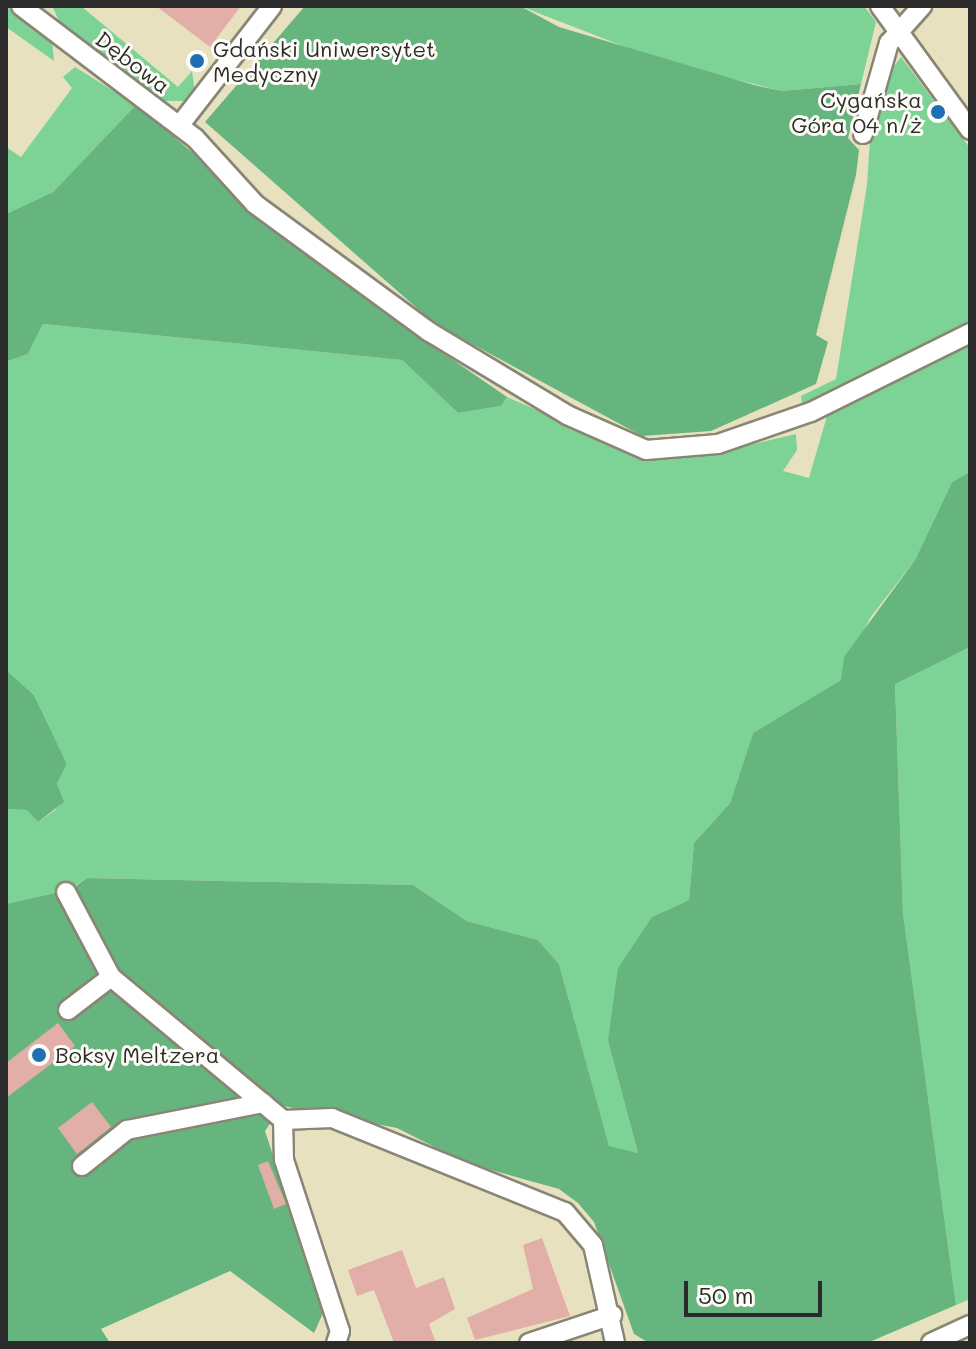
<!DOCTYPE html>
<html>
<head>
<meta charset="utf-8">
<style>
  body { margin:0 }
  #map { position:relative; width:976px; height:1349px; overflow:hidden; background:#e7e1bf; font-family:Mali,sans-serif }
  div>[style] { position:absolute }
  .green>* { inset:0; background:#7dd295 }
  .forest>* { inset:0; background:#66b47e }
  .building>* { inset:0; background:#e2afa8 }
  .roads { filter:drop-shadow(2px 0 #898675) drop-shadow(-2px 0 #898675) drop-shadow(0 2px #898675) drop-shadow(0 -2px #898675) }
  .minor>* { height:18px; margin:-9px; padding:0 9px; transform-origin:9px; border-radius:9px; background:#fff }
  .dots>* { width:22px; height:22px; translate:-50% -50%; box-sizing:border-box; border:4px solid #fdfcf7; border-radius:50% }
  span { translate:-50% -50%; white-space:nowrap; text-align:center; line-height:1.15; -webkit-text-stroke:6px #fdfcf7; paint-order:stroke }
  .poi-label { font-size:22px; color:#2b2b2b }
  .left { translate:0 -50%; text-align:left }
  .right { translate:-100% -50%; text-align:right }
  .street-label { font-size:22px; color:#2b2b2b }
  .frame { position:absolute; inset:0; border:8px solid #2b2b2b; pointer-events:none }
  .scale { position:absolute; left:684px; top:1281px; width:138px; height:36px; box-sizing:border-box; border:4px solid #2b2b2b; border-top:0; padding-left:10px; font-size:24px; line-height:28px; white-space:nowrap; color:#2b2b2b; -webkit-text-stroke:6px #fdfcf7; paint-order:stroke }
</style>
</head>
<body>
<div id="map">
  <div class="green">
    <div style="clip-path:polygon(6px 6px,52px 41px,54px 61px,6px 27px)"></div>
    <div style="clip-path:polygon(81px 6px,178px 87px,192px 71px,195px 93px,186px 101px,163px 101px,60px 23px,53px 8px)"></div>
    <div style="clip-path:polygon(520px 6px,864px 6px,876px 22px,861px 84px,782px 91px,664px 62px)"></div>
    <div style="clip-path:polygon(901px 57px,970px 148px,970px 326px,802px 404px,801px 396px,836px 379px,867px 185px,873px 94px)"></div>
    <div style="clip-path:polygon(75px 67px,136px 105px,53px 192px,6px 214px,6px 147px,21px 157px,72px 88px,63px 77px)"></div>
    <div style="clip-path:polygon(43px 324px,402px 360px,458px 413px,501px 406px,507px 397px,637px 454px,703px 456px,796px 434px,797px 450px,783px 471px,809px 478px,829px 409px,970px 340px,970px 472px,952px 482px,915px 560px,870px 618px,841px 680px,753px 733px,730px 803px,694px 843px,689px 900px,652px 917px,608px 1041px,638px 1153px,609px 1147px,559px 964px,538px 940px,467px 921px,413px 885px,87px 878px,68px 890px,6px 904px,6px 809px,27px 810px,38px 822px,54px 811px,63px 802px,57px 784px,67px 764px,34px 695px,6px 670px,8px 361px,28px 354px)"></div>
    <div style="clip-path:polygon(970px 647px,970px 1299px,956px 1305px,903px 913px,895px 683px)"></div>
  </div>
  <div class="forest">
    <div style="clip-path:polygon(305px 6px,520px 6px,559px 27px,754px 85px,782px 91px,861px 84px,848px 138px,859px 150px,856px 175px,816px 335px,828px 342px,816px 384px,711px 431px,642px 436px,435px 324px,205px 122px)"></div>
    <div style="clip-path:polygon(136px 105px,376px 307px,507px 397px,501px 406px,458px 413px,402px 360px,43px 324px,28px 354px,8px 361px,6px 398px,6px 214px,53px 192px)"></div>
    <div style="clip-path:polygon(970px 472px,970px 647px,895px 684px,903px 913px,956px 1305px,867px 1343px,649px 1343px,634px 1334px,594px 1222px,578px 1203px,559px 1189px,466px 1163px,397px 1128px,283px 1106px,249px 1085px,121px 980px,70px 890px,87px 878px,413px 885px,467px 921px,538px 940px,559px 964px,609px 1146px,638px 1153px,608px 1041px,618px 968px,652px 917px,689px 900px,694px 843px,730px 803px,753px 733px,841px 680px,844px 657px,915px 560px,952px 482px)"></div>
    <div style="clip-path:polygon(6px 670px,34px 695px,67px 764px,57px 784px,64px 802px,38px 822px,27px 810px,6px 809px)"></div>
    <div style="clip-path:polygon(68px 890px,109px 981px,273px 1119px,265px 1131px,324px 1311px,314px 1333px,230px 1271px,101px 1329px,110px 1343px,6px 1343px,6px 904px)"></div>
  </div>
  <div class="building">
    <div style="clip-path:polygon(156px 6px,241px 6px,210px 47px)"></div>
    <div style="clip-path:polygon(58px 1023px,75px 1046px,6px 1098px,6px 1063px)"></div>
    <div style="clip-path:polygon(92px 1102px,111px 1127px,77px 1154px,58px 1128px)"></div>
    <div style="clip-path:polygon(268px 1161px,286px 1204px,274px 1209px,258px 1165px)"></div>
    <div style="clip-path:polygon(542px 1238px,570px 1316px,475px 1340px,467px 1318px,533px 1289px,523px 1245px)"></div>
    <div style="clip-path:polygon(402px 1250px,416px 1288px,444px 1277px,455px 1309px,429px 1324px,436px 1343px,394px 1343px,374px 1290px,357px 1296px,348px 1270px)"></div>
  </div>
  <div class="roads">
    <div class="minor">
      <div style="left:21px;top:6px;width:218px;rotate:37.2deg"></div>
      <div style="left:195px;top:138px;width:89px;rotate:47.7deg"></div>
      <div style="left:255px;top:204px;width:215px;rotate:36.3deg"></div>
      <div style="left:428px;top:331px;width:162px;rotate:31.1deg"></div>
      <div style="left:567px;top:415px;width:86px;rotate:23.9deg"></div>
      <div style="left:646px;top:450px;width:72px;rotate:-4.8deg"></div>
      <div style="left:718px;top:444px;width:98px;rotate:-19deg"></div>
      <div style="left:811px;top:412px;width:178px;rotate:-26.4deg"></div>
      <div style="left:880px;top:6px;width:153px;rotate:54deg"></div>
      <div style="left:179px;top:126px;width:152px;rotate:-52.2deg"></div>
      <div style="left:863px;top:134px;width:95px;rotate:-74.1deg"></div>
      <div style="left:889px;top:43px;width:50px;rotate:-48.3deg"></div>
      <div style="left:66px;top:892px;width:96px;rotate:62.1deg"></div>
      <div style="left:111px;top:977px;width:224px;rotate:39.7deg"></div>
      <div style="left:283px;top:1120px;width:49px;rotate:-2.3deg"></div>
      <div style="left:332px;top:1118px;width:251px;rotate:22deg"></div>
      <div style="left:565px;top:1212px;width:43px;rotate:49.7deg"></div>
      <div style="left:593px;top:1245px;width:100px;rotate:77.3deg"></div>
      <div style="left:68px;top:1010px;width:54px;rotate:-37.5deg"></div>
      <div style="left:283px;top:1120px;width:40px;rotate:88.6deg"></div>
      <div style="left:284px;top:1160px;width:180px;rotate:71.9deg"></div>
      <div style="left:340px;top:1331px;width:13px;rotate:108deg"></div>
      <div style="left:82px;top:1166px;width:58px;rotate:-38.7deg"></div>
      <div style="left:127px;top:1130px;width:139px;rotate:-11.2deg"></div>
      <div style="left:529px;top:1343px;width:88px;rotate:-18.6deg"></div>
      <div style="left:931px;top:1343px;width:43px;rotate:-24.8deg"></div>
    </div>
  </div>
  <div class="dots">
    <div style="left:197px;top:61px;background:#1f6fb2"></div>
    <div style="left:938px;top:112px;background:#1f6fb2"></div>
    <div style="left:39px;top:1055px;background:#1f6fb2"></div>
  </div>
  <div class="poi-label">
    <span class="left" style="left:213px;top:61px">Gdański Uniwersytet<br>Medyczny</span>
    <span class="right" style="left:922px;top:112px">Cygańska<br>Góra 04 n/ż</span>
    <span class="left" style="left:55px;top:1055px">Boksy Meltzera</span>
  </div>
  <div class="street-label">
    <span style="left:133px;top:62px;rotate:37deg">Dębowa</span>
  </div>
  <div class="frame"></div>
  <div class="scale">50 m</div>
</div>
</body>
</html>
